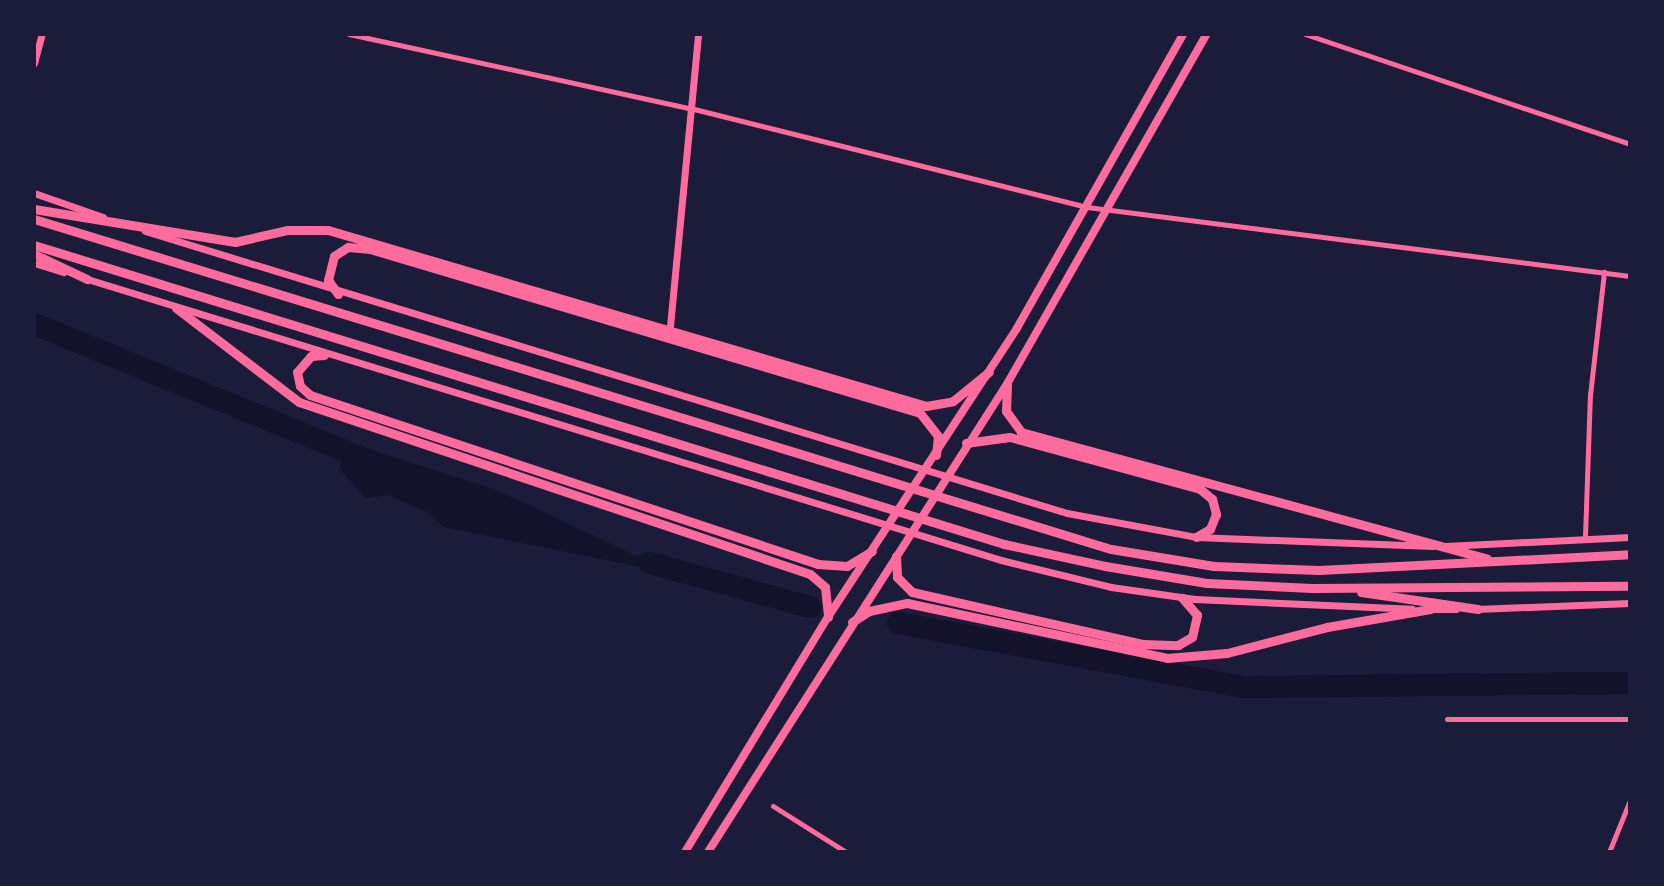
<!DOCTYPE html>
<html>
<head>
<meta charset="utf-8">
<style>
  body { margin:0 }
  #map { position:relative; width:1664px; height:886px; overflow:hidden; background:#1b1b3a; font-family:"Golos Text",sans-serif }
  div>[style] { position:absolute }
  .water>* { inset:0; background:#12122b }
  .river>* { height:22px; margin:-11px; padding:0 11px; transform-origin:11px; border-radius:11px; background:#12122b }
  .minor>* { height:5px; margin:-2.5px; padding:0 2.5px; transform-origin:2.5px; border-radius:2.5px; background:#ff6b9d }
  .tertiary>* { height:7px; margin:-3.5px; padding:0 3.5px; transform-origin:3.5px; border-radius:3.5px; background:#ff6b9d }
  .secondary>* { height:8px; margin:-4px; padding:0 4px; transform-origin:4px; border-radius:4px; background:#ff6b9d }
  .trunk>* { height:9px; margin:-4.5px; padding:0 4.5px; transform-origin:4.5px; border-radius:4.5px; background:#ff6b9d }
  span { translate:-50% -50%; white-space:nowrap; text-align:center; line-height:1.15; -webkit-text-stroke:8px #1b1b3a; paint-order:stroke }
  .frame { position:absolute; inset:0; border:36px solid #1b1b3a; pointer-events:none }
</style>
</head>
<body>
<div id="map">
  <div class="water">
    <div style="clip-path:polygon(349px 443px,497px 490px,634px 555px,678px 565px,675px 574px,443px 527px,427px 512px,388px 495px,365px 498px,339px 468px)"></div>
  </div>
  <div class="river">
    <div style="left:34px;top:324px;width:363px;rotate:22.2deg"></div>
    <div style="left:650px;top:563px;width:166px;rotate:15.4deg"></div>
    <div style="left:898px;top:623px;width:351px;rotate:10.5deg"></div>
    <div style="left:1243px;top:687px;width:387px;rotate:-0.6deg"></div>
  </div>
  <div class="minor">
    <div style="left:349px;top:34px;width:353px;rotate:12.3deg"></div>
    <div style="left:694px;top:109px;width:405px;rotate:14deg"></div>
    <div style="left:1087px;top:207px;width:547px;rotate:7.24deg"></div>
    <div style="left:1305px;top:34px;width:343px;rotate:18.7deg"></div>
    <div style="left:1585px;top:536px;width:141px;rotate:-88deg"></div>
    <div style="left:1590px;top:395px;width:124px;rotate:-83.5deg"></div>
    <div style="left:1447px;top:719px;width:183px"></div>
    <div style="left:773px;top:806px;width:86px;rotate:32.2deg"></div>
    <div style="left:1609px;top:852px;width:56px;rotate:-68deg"></div>
  </div>
  <div class="tertiary">
    <div style="left:34px;top:63px;width:30px;rotate:-75deg"></div>
    <div style="left:34px;top:193px;width:73px;rotate:19.2deg"></div>
    <div style="left:145px;top:231px;width:964px;rotate:17.01deg"></div>
    <div style="left:1067px;top:513px;width:131px;rotate:10.5deg"></div>
    <div style="left:1196px;top:537px;width:236px;rotate:2.2deg"></div>
    <div style="left:34px;top:263px;width:31px;rotate:17deg"></div>
    <div style="left:84px;top:278px;width:959px;rotate:17.09deg"></div>
    <div style="left:1001px;top:560px;width:113px;rotate:13.8deg"></div>
    <div style="left:1111px;top:587px;width:85px;rotate:8.1deg"></div>
    <div style="left:1195px;top:599px;width:217px;rotate:2.6deg"></div>
    <div style="left:670px;top:326px;width:293px;rotate:-84.5deg"></div>
    <div style="left:1445px;top:546px;width:185px;rotate:-2.8deg"></div>
    <div style="left:1428px;top:609px;width:28px"></div>
    <div style="left:1476px;top:609px;width:154px;rotate:-2.2deg"></div>
  </div>
  <div class="secondary">
    <div style="left:685px;top:852px;width:275px;rotate:-58.7deg"></div>
    <div style="left:828px;top:617px;width:345px;rotate:-56.8deg"></div>
    <div style="left:1017px;top:328px;width:338px;rotate:-60.5deg"></div>
    <div style="left:708px;top:852px;width:555px;rotate:-57.43deg"></div>
    <div style="left:1007px;top:384px;width:403px;rotate:-60.3deg"></div>
  </div>
  <div class="trunk">
    <div style="left:34px;top:209px;width:204px;rotate:9.3deg"></div>
    <div style="left:235px;top:242px;width:53px;rotate:-13deg"></div>
    <div style="left:287px;top:230px;width:41px"></div>
    <div style="left:328px;top:230px;width:623px;rotate:16.4deg"></div>
    <div style="left:926px;top:406px;width:27px;rotate:-10deg"></div>
    <div style="left:953px;top:401px;width:46px;rotate:-38.9deg"></div>
    <div style="left:34px;top:219px;width:1126px;rotate:17.04deg"></div>
    <div style="left:1111px;top:549px;width:104px;rotate:9.4deg"></div>
    <div style="left:1214px;top:566px;width:105px;rotate:2.2deg"></div>
    <div style="left:1319px;top:570px;width:311px;rotate:-2.9deg"></div>
    <div style="left:34px;top:245px;width:1015px;rotate:17.13deg"></div>
    <div style="left:1004px;top:544px;width:103px;rotate:12.3deg"></div>
    <div style="left:1105px;top:566px;width:103px;rotate:9.5deg"></div>
    <div style="left:1207px;top:583px;width:105px;rotate:2.7deg"></div>
    <div style="left:1312px;top:588px;width:318px;rotate:-0.4deg"></div>
    <div style="left:34px;top:254px;width:59px;rotate:25.3deg"></div>
    <div style="left:338px;top:294px;width:17px;rotate:-126deg"></div>
    <div style="left:328px;top:280px;width:25px;rotate:-76deg"></div>
    <div style="left:334px;top:256px;width:17px;rotate:-33deg"></div>
    <div style="left:348px;top:247px;width:22px;rotate:5deg"></div>
    <div style="left:370px;top:249px;width:574px;rotate:16.6deg"></div>
    <div style="left:920px;top:413px;width:29px;rotate:52deg"></div>
    <div style="left:938px;top:436px;width:19px;rotate:96deg"></div>
    <div style="left:176px;top:308px;width:155px;rotate:37.4deg"></div>
    <div style="left:299px;top:402px;width:539px;rotate:18.6deg"></div>
    <div style="left:810px;top:574px;width:20px;rotate:41deg"></div>
    <div style="left:825px;top:587px;width:30px;rotate:84deg"></div>
    <div style="left:324px;top:355px;width:13px;rotate:176deg"></div>
    <div style="left:311px;top:356px;width:21px;rotate:131deg"></div>
    <div style="left:297px;top:372px;width:14px;rotate:78deg"></div>
    <div style="left:300px;top:386px;width:13px;rotate:42deg"></div>
    <div style="left:310px;top:395px;width:535px;rotate:18.4deg"></div>
    <div style="left:818px;top:564px;width:29px;rotate:4deg"></div>
    <div style="left:847px;top:566px;width:29px;rotate:-31deg"></div>
    <div style="left:1007px;top:384px;width:27px;rotate:92deg"></div>
    <div style="left:1006px;top:411px;width:26px;rotate:54deg"></div>
    <div style="left:1021px;top:432px;width:483px;rotate:15.2deg"></div>
    <div style="left:966px;top:443px;width:44px;rotate:-7.8deg"></div>
    <div style="left:1010px;top:437px;width:197px;rotate:15.3deg"></div>
    <div style="left:1200px;top:489px;width:16px;rotate:40deg"></div>
    <div style="left:1212px;top:499px;width:16px;rotate:75deg"></div>
    <div style="left:1216px;top:514px;width:16px;rotate:112deg"></div>
    <div style="left:1210px;top:529px;width:16px;rotate:150deg"></div>
    <div style="left:896px;top:556px;width:21px;rotate:87deg"></div>
    <div style="left:897px;top:577px;width:21px;rotate:45deg"></div>
    <div style="left:912px;top:592px;width:236px;rotate:12.7deg"></div>
    <div style="left:1142px;top:644px;width:36px;rotate:2deg"></div>
    <div style="left:1178px;top:645px;width:16px;rotate:-30deg"></div>
    <div style="left:1192px;top:637px;width:23px;rotate:-77deg"></div>
    <div style="left:1197px;top:615px;width:23px;rotate:-131deg"></div>
    <div style="left:1361px;top:592px;width:118px;rotate:8.3deg"></div>
    <div style="left:852px;top:622px;width:20px;rotate:-33deg"></div>
    <div style="left:869px;top:611px;width:39px;rotate:-12deg"></div>
    <div style="left:907px;top:603px;width:266px;rotate:11.9deg"></div>
    <div style="left:1167px;top:658px;width:60px;rotate:-4.8deg"></div>
    <div style="left:1227px;top:653px;width:103px;rotate:-14.6deg"></div>
    <div style="left:1327px;top:627px;width:105px;rotate:-9.9deg"></div>
  </div>
  <div class="frame"></div>
</div>
</body>
</html>
